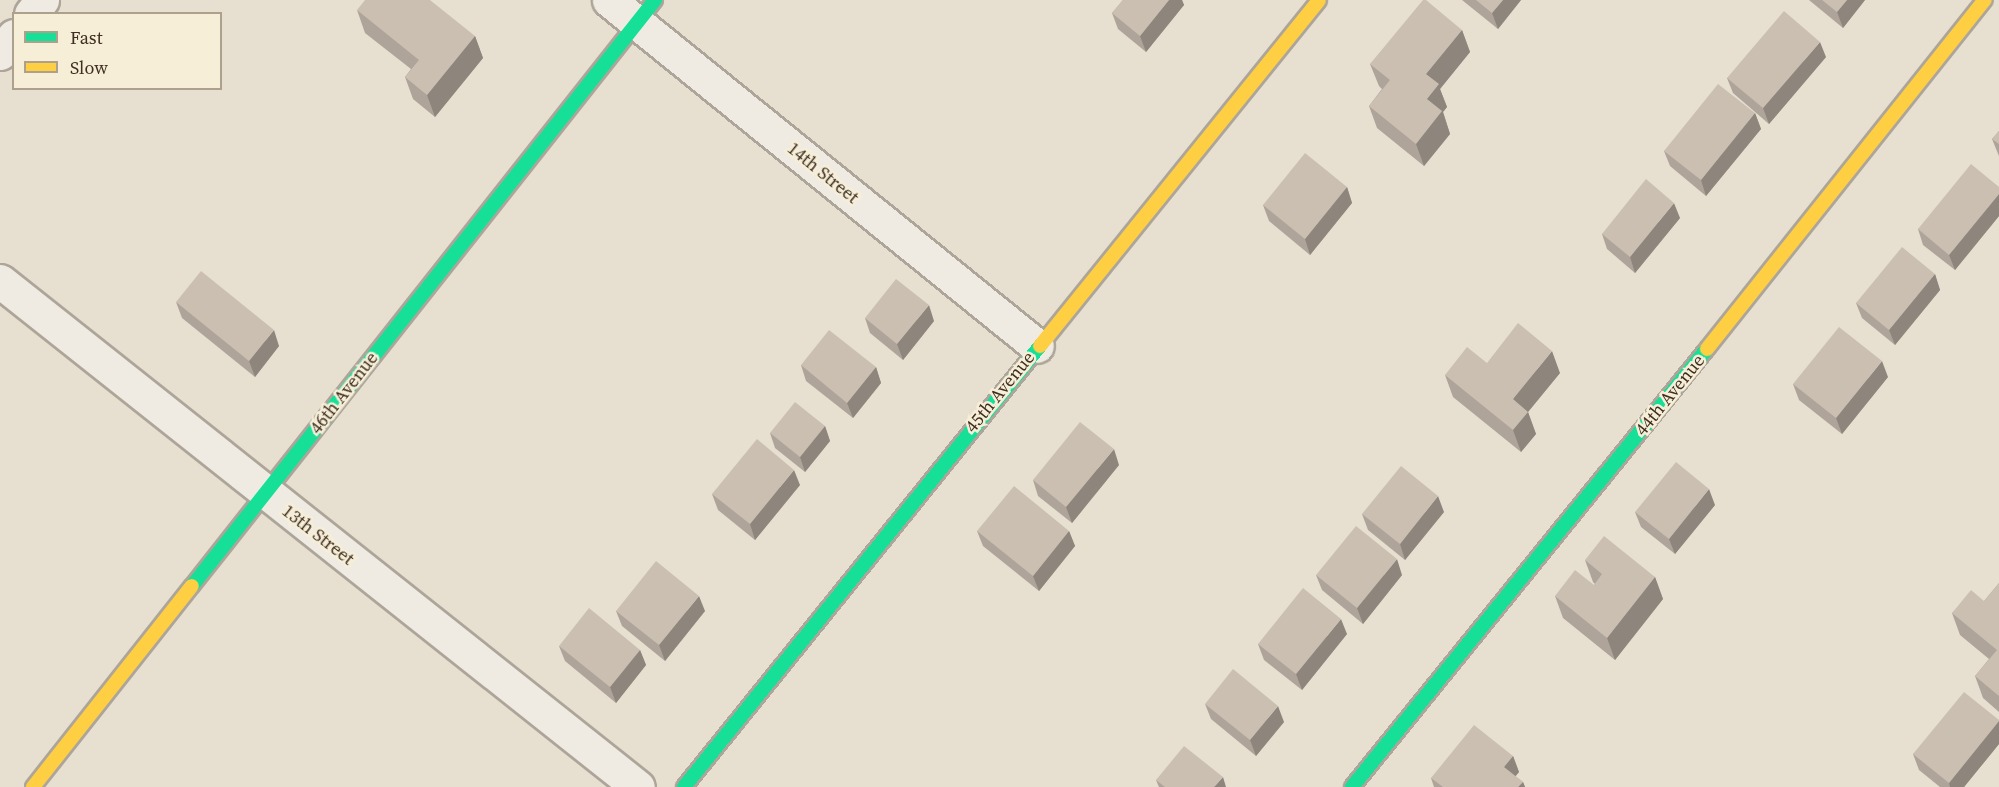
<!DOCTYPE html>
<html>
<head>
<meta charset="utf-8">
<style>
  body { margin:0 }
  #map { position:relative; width:1999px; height:787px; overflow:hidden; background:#e7e0d1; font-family:"Source Serif 4",serif }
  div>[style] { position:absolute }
  .roads { filter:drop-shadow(2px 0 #ada599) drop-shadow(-2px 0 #ada599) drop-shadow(0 2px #ada599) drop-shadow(0 -2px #ada599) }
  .street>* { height:33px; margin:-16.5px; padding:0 16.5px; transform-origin:16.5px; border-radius:16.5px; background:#efebe3 }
  .fast>* { height:14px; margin:-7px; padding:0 7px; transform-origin:7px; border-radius:7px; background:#16e098 }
  .slow>* { height:14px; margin:-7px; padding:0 7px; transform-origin:7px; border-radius:7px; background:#ffcf43 }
  .wall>* { inset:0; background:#afa499 }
  .shaded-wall>* { inset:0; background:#8e867d }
  .building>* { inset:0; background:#cbbfb2 }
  span { translate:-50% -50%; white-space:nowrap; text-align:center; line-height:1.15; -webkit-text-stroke:5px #f7eed8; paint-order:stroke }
  .street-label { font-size:18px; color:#3d2e20 }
  .legend { position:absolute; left:12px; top:12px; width:210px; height:78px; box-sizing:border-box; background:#f7eed8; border:2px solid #ada18e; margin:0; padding:8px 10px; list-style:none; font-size:18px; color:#3d2e20 }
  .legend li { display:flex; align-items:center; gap:12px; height:30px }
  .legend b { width:30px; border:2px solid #ada18e }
</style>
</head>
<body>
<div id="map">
  <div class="roads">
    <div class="street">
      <div style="left:609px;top:0;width:550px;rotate:38.95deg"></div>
      <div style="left:31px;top:14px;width:18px;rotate:-52deg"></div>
      <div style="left:0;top:53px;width:22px;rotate:-51deg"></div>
      <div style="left:0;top:281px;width:814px;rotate:38.42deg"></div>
    </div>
    <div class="fast">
      <div style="left:192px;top:586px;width:747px;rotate:-51.69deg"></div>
      <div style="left:684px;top:787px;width:567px;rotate:-51.09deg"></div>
      <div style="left:1352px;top:787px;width:564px;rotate:-50.98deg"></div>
    </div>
    <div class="slow">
      <div style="left:1040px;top:346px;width:444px;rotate:-51.1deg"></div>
      <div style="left:1707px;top:349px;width:446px;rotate:-51.5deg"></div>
      <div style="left:33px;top:787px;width:256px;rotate:-51.7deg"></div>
    </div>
  </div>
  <div class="wall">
    <div style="clip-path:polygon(1123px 0,1182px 0,1184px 5px,1146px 52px,1118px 29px,1112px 13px)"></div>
    <div style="clip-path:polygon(1462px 0,1521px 0,1498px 29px)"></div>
    <div style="clip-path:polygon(1809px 0,1865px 0,1843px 28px)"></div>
    <div style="clip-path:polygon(357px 10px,475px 36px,483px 58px,435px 117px,413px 99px,405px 77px,411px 69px,365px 33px)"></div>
    <div style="clip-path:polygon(1462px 30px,1470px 52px,1440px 89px,1447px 107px,1443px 112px,1450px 134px,1424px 166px,1377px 128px,1369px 106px,1382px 89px,1379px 86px,1370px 64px)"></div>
    <div style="clip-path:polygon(1826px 57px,1769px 124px,1733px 93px,1727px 78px)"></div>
    <div style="clip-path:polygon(1755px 113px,1761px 129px,1706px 196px,1670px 166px,1664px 151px)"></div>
    <div style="clip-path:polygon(1999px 131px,1999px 156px,1992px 139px)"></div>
    <div style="clip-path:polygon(1347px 187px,1352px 203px,1310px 255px,1269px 221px,1263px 205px)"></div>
    <div style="clip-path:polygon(1999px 187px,1999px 216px,1955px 270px,1923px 245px,1918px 229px)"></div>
    <div style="clip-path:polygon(1680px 218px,1635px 273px,1607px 249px,1602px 234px)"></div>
    <div style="clip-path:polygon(1935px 274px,1940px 290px,1895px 345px,1862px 318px,1856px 303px)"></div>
    <div style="clip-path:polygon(176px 302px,279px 346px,255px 377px,182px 318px)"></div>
    <div style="clip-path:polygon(865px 318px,934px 321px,903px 360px,870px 333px)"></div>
    <div style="clip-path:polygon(1487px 363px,1560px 373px,1528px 412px,1536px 434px,1521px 452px,1453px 397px,1445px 375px)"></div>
    <div style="clip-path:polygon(801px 365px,876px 367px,881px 383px,853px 418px,806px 381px)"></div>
    <div style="clip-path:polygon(1888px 377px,1842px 434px,1799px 400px,1793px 384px)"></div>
    <div style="clip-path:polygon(825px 426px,830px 441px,805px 472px,775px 448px,770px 433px)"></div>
    <div style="clip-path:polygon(1119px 465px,1072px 523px,1038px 496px,1033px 480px)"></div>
    <div style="clip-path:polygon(800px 485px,755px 540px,718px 510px,712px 494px)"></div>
    <div style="clip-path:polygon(1715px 505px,1675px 554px,1641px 527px,1635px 512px)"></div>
    <div style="clip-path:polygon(1444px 512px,1405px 560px,1368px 530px,1362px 514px)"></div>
    <div style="clip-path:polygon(977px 531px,1069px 531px,1075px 546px,1039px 591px,983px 546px)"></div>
    <div style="clip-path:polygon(1585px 560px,1655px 577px,1663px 599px,1615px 660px,1563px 618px,1555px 596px,1594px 585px,1595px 584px,1593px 582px)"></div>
    <div style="clip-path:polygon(1316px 575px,1402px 575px,1363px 624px,1322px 590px)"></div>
    <div style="clip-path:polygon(1999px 583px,1999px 712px,1983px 698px,1975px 676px,1989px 659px,1960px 635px,1952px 613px,1984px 601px)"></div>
    <div style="clip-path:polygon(616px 611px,705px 611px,665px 661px,622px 626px)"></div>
    <div style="clip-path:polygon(1347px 634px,1302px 690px,1264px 660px,1258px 644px)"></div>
    <div style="clip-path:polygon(559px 646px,640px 650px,646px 665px,616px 703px,565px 661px)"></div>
    <div style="clip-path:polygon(1205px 704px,1284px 722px,1256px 756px,1211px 719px)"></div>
    <div style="clip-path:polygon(1999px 720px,1999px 744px,1964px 787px,1940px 787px,1919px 770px,1913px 754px)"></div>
    <div style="clip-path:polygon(1513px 756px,1519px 772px,1515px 776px,1523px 782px,1525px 787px,1434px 787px,1431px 778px)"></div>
    <div style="clip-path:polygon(1156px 780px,1226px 787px,1159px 787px)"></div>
  </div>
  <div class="shaded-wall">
    <div style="clip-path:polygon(1169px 0,1182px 0,1184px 5px,1146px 52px,1140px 36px)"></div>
    <div style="clip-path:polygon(1503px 0,1521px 0,1498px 29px,1492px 13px)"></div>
    <div style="clip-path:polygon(1847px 0,1865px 0,1843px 28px,1837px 12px)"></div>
    <div style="clip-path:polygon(1462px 30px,1470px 52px,1440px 89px,1447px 107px,1443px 112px,1450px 134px,1424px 166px,1416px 144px,1427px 99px,1426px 74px)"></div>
    <div style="clip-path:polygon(475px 36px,483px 58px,435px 117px,427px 95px)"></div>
    <div style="clip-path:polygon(1820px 42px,1826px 57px,1769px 124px,1763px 108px)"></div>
    <div style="clip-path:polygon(1755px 113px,1761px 129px,1706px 196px,1701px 180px)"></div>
    <div style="clip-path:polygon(1347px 187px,1352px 203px,1310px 255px,1305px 239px)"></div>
    <div style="clip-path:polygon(1999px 194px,1999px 216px,1955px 270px,1949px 255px)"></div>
    <div style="clip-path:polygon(1674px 203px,1680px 218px,1635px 273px,1630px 257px)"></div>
    <div style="clip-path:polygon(1935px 274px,1940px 290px,1895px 345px,1889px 330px)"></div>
    <div style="clip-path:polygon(929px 305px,934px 321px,903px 360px,897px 344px)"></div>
    <div style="clip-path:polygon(274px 330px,279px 346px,255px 377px,249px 361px)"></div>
    <div style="clip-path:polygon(1552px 351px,1560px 373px,1528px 412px,1536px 434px,1521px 452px,1513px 430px,1513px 399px)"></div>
    <div style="clip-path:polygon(1882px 361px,1888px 377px,1842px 434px,1836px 418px)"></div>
    <div style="clip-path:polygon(876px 367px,881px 383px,853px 418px,847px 403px)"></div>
    <div style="clip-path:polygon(825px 426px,830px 441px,805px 472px,800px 457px)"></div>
    <div style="clip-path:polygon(1114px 449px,1119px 465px,1072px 523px,1066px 507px)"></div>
    <div style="clip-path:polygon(794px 470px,800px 485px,755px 540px,750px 524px)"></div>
    <div style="clip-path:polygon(1709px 489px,1715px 505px,1675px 554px,1669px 539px)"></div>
    <div style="clip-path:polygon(1438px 496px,1444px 512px,1405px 560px,1400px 544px)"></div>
    <div style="clip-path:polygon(1069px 531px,1075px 546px,1039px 591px,1033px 576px)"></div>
    <div style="clip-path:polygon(1397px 559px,1402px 575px,1363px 624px,1357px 608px)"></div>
    <div style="clip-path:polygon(1655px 577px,1663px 599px,1615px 660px,1607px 638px)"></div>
    <div style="clip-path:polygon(699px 596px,705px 611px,665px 661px,659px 645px)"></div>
    <div style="clip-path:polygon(1341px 619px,1347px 634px,1302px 690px,1296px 674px)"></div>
    <div style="clip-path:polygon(640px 650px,646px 665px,616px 703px,610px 687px)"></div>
    <div style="clip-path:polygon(1278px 706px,1284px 722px,1256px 756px,1250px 740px)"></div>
    <div style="clip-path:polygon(1999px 721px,1999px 744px,1964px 787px,1950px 787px,1949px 783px)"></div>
    <div style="clip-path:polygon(1513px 756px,1519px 772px,1510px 783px,1504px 767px)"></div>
    <div style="clip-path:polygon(1223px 777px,1226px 787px,1214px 787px)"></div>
    <div style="clip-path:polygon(1523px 782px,1525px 787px,1518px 787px)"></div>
  </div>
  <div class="building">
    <div style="clip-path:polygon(365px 0,430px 0,475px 36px,427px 95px,405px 77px,419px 60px,357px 10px)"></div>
    <div style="clip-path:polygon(1123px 0,1169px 0,1140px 36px,1112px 13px)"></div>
    <div style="clip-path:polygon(1423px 0,1426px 0,1462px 30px,1426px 74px,1439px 84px,1427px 99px,1442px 111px,1416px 144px,1369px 106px,1390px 80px,1370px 64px)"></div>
    <div style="clip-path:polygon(1476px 0,1503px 0,1492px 13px)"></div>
    <div style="clip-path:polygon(1822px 0,1847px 0,1837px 12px)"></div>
    <div style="clip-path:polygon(1784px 11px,1820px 42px,1763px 108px,1727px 78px)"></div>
    <div style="clip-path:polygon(1718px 84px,1755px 113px,1701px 180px,1664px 151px)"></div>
    <div style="clip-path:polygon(1999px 131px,1999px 144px,1992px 139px)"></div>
    <div style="clip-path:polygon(1305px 153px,1347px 187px,1305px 239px,1263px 205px)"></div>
    <div style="clip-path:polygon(1971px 164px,1999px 187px,1999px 194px,1949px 255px,1918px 229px)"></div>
    <div style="clip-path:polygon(1646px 179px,1674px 203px,1630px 257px,1602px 234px)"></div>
    <div style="clip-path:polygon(1902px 247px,1935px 274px,1889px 330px,1856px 303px)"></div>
    <div style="clip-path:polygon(201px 271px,274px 330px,249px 361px,176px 302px)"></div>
    <div style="clip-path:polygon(896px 279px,929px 305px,897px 344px,865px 318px)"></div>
    <div style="clip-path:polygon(1518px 323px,1552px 351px,1513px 399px,1528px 412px,1513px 430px,1445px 375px,1467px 347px,1487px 363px)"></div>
    <div style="clip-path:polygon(1839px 327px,1882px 361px,1836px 418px,1793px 384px)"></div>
    <div style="clip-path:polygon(829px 330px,876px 367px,847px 403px,801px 365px)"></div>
    <div style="clip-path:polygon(795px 402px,825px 426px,800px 457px,770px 433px)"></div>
    <div style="clip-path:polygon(1080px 422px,1114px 449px,1066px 507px,1033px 480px)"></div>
    <div style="clip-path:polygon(757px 439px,794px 470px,750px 524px,712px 494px)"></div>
    <div style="clip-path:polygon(1676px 462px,1709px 489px,1669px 539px,1635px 512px)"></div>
    <div style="clip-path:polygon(1401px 466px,1438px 496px,1400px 544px,1362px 514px)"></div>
    <div style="clip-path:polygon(1014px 486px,1069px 531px,1033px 576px,977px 531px)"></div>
    <div style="clip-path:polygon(1356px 526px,1397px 559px,1357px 608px,1316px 575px)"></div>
    <div style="clip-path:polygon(1604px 536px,1655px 577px,1607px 638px,1555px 596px,1575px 570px,1594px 585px,1602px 574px,1585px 560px)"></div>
    <div style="clip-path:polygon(656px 561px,699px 596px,659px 645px,616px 611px)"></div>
    <div style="clip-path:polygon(1999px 583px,1999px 696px,1975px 676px,1997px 650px,1952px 613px,1971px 590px,1984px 601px)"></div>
    <div style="clip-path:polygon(1303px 588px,1341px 619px,1296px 674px,1258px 644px)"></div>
    <div style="clip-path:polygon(589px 608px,640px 650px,610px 687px,559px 646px)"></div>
    <div style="clip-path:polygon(1233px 669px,1278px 706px,1250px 740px,1205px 704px)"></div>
    <div style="clip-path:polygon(1964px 692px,1999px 720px,1999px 721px,1949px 783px,1913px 754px)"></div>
    <div style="clip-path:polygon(1474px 725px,1513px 756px,1504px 767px,1523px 782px,1518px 787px,1443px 787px,1431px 778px)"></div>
    <div style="clip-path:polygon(1184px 746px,1223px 777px,1214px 787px,1165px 787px,1156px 780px)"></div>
  </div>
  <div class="street-label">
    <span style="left:823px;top:173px;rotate:39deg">14th Street</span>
    <span style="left:1000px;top:392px;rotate:-51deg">45th Avenue</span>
    <span style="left:344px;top:393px;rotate:-52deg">46th Avenue</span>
    <span style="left:1670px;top:395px;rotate:-51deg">44th Avenue</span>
    <span style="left:318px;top:535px;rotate:38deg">13th Street</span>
  </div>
  <ul class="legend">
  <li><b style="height:8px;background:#16e098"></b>Fast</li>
  <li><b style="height:8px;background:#ffcf43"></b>Slow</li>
  </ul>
</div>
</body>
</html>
